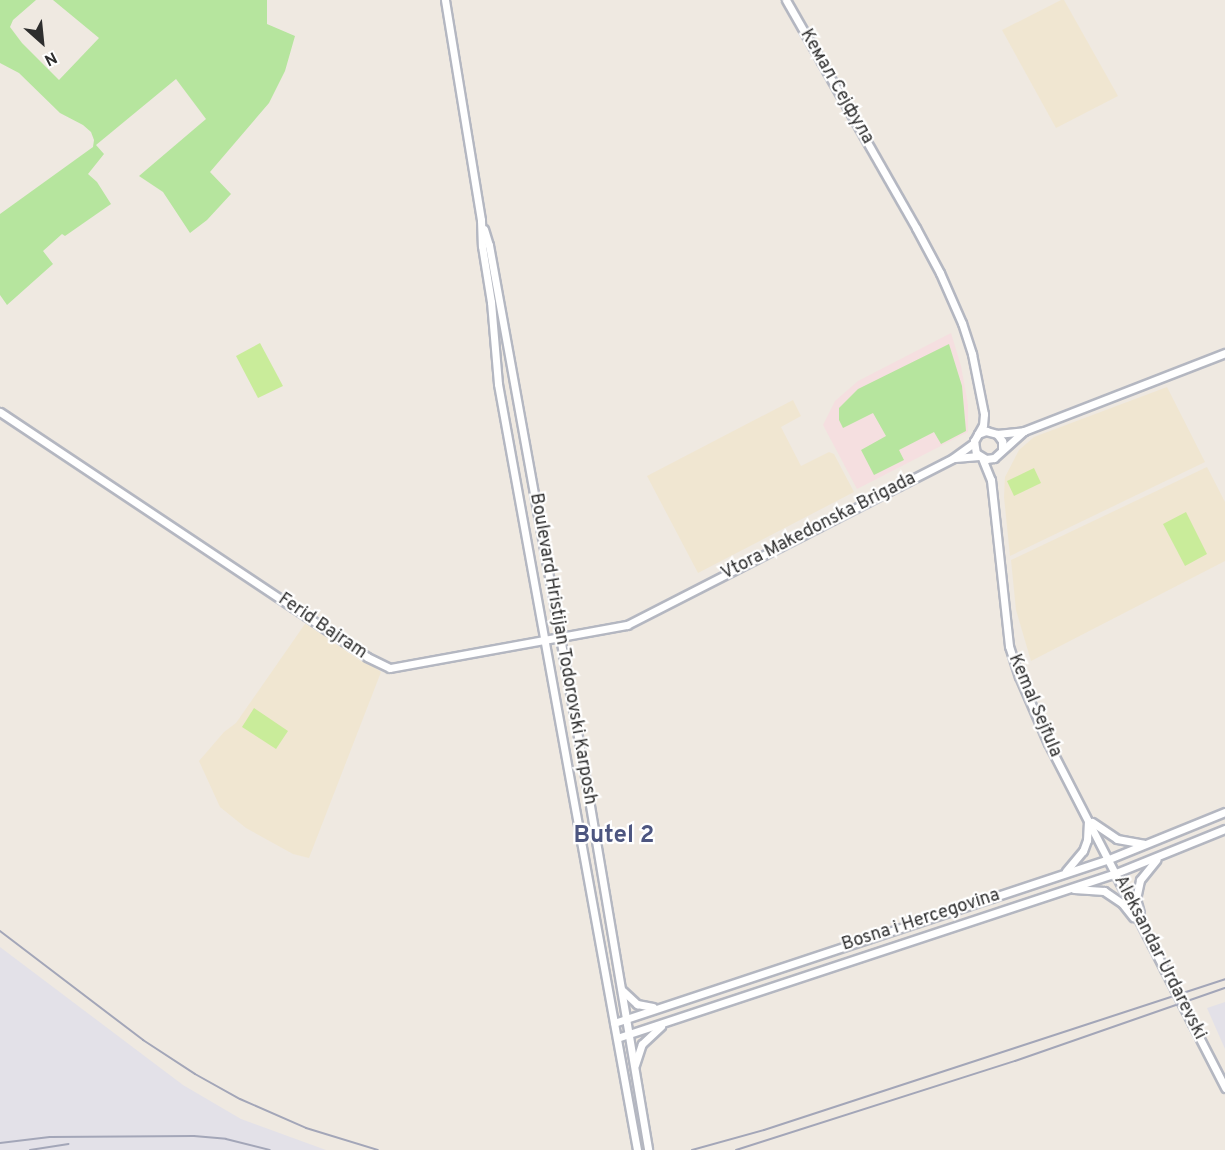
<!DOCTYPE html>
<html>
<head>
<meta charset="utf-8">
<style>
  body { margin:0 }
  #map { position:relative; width:1225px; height:1150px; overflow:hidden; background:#efe9e1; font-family:Overpass,sans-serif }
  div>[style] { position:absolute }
  .industrial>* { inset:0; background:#e3e1e8 }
  .education>* { inset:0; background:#f0e6d1 }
  .medical>* { inset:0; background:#f5dfe0 }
  .green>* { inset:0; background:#b6e59e }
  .pitch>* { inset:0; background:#c9ec9a }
  .roads { filter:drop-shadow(2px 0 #b4b7c1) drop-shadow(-2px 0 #b4b7c1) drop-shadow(0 2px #b4b7c1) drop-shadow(0 -2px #b4b7c1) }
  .minor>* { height:7px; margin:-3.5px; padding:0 3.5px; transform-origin:3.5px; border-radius:3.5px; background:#fff }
  .rail>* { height:2px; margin:-1px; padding:0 1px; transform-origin:1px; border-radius:1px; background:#a3a6b8 }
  span { translate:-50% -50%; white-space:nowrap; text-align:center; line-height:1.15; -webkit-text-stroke:4.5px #fff; paint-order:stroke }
  .street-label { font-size:18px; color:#2e2e2e }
  .district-label { font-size:24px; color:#4d5680; font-weight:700 }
  .north { position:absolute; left:12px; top:12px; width:60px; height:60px; -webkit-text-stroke:4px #fff; paint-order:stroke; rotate:153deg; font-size:16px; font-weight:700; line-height:24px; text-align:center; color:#2e2e2e }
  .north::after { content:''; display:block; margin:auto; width:21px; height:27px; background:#2e2e2e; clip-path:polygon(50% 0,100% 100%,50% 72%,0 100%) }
</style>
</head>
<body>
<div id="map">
  <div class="industrial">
    <div style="clip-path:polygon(0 947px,183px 1085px,241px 1119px,326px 1150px,0 1150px)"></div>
    <div style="clip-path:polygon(1225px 1002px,1225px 1049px,1207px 1008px)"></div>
  </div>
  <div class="education">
    <div style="clip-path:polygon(1061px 0,1064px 0,1118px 96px,1056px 128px,1002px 30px)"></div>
    <div style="clip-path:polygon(1167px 387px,1205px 462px,1010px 556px,1004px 497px,1005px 477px,1019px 450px,1034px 437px)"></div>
    <div style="clip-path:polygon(793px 400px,801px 416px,781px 427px,801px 466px,829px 452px,834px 454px,854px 492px,698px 573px,647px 476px)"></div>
    <div style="clip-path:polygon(1207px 467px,1225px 502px,1225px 561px,1031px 661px,1016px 610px,1011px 560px)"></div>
    <div style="clip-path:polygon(307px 621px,381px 672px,309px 858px,293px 854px,246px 828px,220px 807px,199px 761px,224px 732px,236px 723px)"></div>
  </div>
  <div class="medical">
    <div style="clip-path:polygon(951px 333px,961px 366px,968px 405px,968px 432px,857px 489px,823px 425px,835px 401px,858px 381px)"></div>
  </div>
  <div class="green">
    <div style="clip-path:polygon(0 0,36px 0,13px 20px,10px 27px,22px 43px,59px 80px,99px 38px,53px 0,267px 0,267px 24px,295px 36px,285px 71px,269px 103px,210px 172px,231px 194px,207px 220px,190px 233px,163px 192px,139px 176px,206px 119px,176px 79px,96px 145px,104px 154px,88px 174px,97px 182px,111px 204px,65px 236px,62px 234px,43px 251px,53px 264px,7px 305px,0 295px,0 214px,93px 147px,94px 140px,91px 132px,83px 125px,60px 113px,19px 73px,0 63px)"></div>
    <div style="clip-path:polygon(949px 344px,962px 386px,966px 431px,941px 444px,934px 432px,899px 450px,904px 460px,874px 475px,861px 450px,886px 436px,873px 413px,843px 428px,839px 420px,839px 408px,858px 389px)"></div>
  </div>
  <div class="pitch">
    <div style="clip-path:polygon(260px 343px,283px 386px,258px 398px,236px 356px)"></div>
    <div style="clip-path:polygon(1034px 468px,1041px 483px,1014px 496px,1007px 481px)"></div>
    <div style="clip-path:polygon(1186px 512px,1207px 554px,1185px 566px,1163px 524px)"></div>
    <div style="clip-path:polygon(254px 708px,288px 731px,276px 749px,242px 727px)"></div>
  </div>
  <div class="roads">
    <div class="minor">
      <div style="left:445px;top:0;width:223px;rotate:80.7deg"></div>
      <div style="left:481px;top:220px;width:26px;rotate:88deg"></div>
      <div style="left:482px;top:246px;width:57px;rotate:80.9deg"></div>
      <div style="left:491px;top:302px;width:82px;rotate:85.1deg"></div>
      <div style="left:498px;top:384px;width:779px;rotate:79.71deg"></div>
      <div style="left:786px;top:0;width:262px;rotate:60.3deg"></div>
      <div style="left:916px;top:228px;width:51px;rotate:61.9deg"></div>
      <div style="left:940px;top:273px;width:55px;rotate:66.3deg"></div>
      <div style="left:962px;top:323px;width:33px;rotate:72deg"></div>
      <div style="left:972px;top:354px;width:61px;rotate:78.7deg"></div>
      <div style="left:984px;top:414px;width:11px;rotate:95deg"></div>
      <div style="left:983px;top:425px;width:18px;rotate:119deg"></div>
      <div style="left:974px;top:441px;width:12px;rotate:81deg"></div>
      <div style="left:976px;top:453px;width:12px;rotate:31deg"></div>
      <div style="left:986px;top:459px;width:8px;rotate:-7deg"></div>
      <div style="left:994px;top:458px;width:40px;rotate:-42deg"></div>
      <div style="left:484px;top:229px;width:17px;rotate:73deg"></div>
      <div style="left:489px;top:245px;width:534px;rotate:79.74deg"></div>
      <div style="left:584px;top:770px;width:385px;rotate:80.4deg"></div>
      <div style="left:0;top:412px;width:441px;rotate:33.7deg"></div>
      <div style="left:367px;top:657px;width:25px;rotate:26deg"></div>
      <div style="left:390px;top:668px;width:241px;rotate:-10.3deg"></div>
      <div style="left:627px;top:625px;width:366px;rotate:-27.1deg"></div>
      <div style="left:953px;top:458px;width:26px;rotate:-36deg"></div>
      <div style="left:978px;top:434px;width:9px;rotate:-21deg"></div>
      <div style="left:986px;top:431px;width:11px;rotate:15deg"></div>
      <div style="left:997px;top:434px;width:9px;rotate:54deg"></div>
      <div style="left:1002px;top:441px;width:8px;rotate:90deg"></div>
      <div style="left:997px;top:434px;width:27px;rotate:-6deg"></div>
      <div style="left:1024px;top:431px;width:216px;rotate:-21.2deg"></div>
      <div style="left:955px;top:458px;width:24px;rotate:-5deg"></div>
      <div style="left:982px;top:458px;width:24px;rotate:68deg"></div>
      <div style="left:991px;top:480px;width:167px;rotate:83.8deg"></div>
      <div style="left:1009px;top:646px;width:32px;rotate:72deg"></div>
      <div style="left:1019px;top:676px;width:73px;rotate:66.6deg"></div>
      <div style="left:1048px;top:743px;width:388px;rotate:62.8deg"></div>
      <div style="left:1092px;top:822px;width:30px;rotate:34deg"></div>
      <div style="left:1117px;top:839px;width:27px;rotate:10deg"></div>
      <div style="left:1066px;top:871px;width:26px;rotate:-50deg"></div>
      <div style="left:1083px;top:851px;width:12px;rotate:-70deg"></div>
      <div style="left:1087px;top:840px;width:19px;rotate:-87deg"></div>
      <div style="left:1074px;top:889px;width:30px;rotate:4deg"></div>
      <div style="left:1104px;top:891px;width:22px;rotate:34deg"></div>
      <div style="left:1122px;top:903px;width:18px;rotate:52deg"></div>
      <div style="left:1140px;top:913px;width:15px;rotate:-106deg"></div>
      <div style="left:1136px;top:899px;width:19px;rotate:-78deg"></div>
      <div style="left:1140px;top:880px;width:26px;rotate:-51deg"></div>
      <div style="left:622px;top:990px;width:21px;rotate:43deg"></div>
      <div style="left:637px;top:1004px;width:16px;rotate:11deg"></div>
      <div style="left:614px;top:1023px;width:521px;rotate:-18.33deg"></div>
      <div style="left:1109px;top:859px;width:125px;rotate:-22.1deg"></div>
      <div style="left:617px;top:1038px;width:526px;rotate:-18.3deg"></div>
      <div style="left:1116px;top:873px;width:118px;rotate:-22deg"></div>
      <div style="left:635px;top:1065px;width:22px;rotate:-72deg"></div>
      <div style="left:642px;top:1044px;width:26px;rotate:-43deg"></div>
    </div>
  </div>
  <div class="rail">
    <div style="left:0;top:931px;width:180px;rotate:37.3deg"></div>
    <div style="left:143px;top:1040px;width:62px;rotate:33.2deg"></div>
    <div style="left:195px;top:1074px;width:51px;rotate:29.1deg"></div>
    <div style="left:240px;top:1099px;width:72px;rotate:23.7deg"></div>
    <div style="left:306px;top:1128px;width:75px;rotate:17deg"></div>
    <div style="left:0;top:1143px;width:50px;rotate:-6.8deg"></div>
    <div style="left:50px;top:1137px;width:144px;rotate:-0.4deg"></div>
    <div style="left:194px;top:1136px;width:32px;rotate:5deg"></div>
    <div style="left:226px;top:1139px;width:45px;rotate:14deg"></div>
    <div style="left:30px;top:1150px;width:39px;rotate:-9deg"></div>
    <div style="left:692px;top:1150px;width:75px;rotate:-15.5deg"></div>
    <div style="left:764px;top:1130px;width:485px;rotate:-18.1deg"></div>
    <div style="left:736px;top:1150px;width:293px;rotate:-17.7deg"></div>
    <div style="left:1015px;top:1061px;width:222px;rotate:-19.2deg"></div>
  </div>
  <div class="street-label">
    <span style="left:836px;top:87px;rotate:60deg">Кемал Сејфула</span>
    <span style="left:819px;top:527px;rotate:-27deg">Vtora Makedonska Brigada</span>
    <span style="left:322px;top:627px;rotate:34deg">Ferid Bajram</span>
    <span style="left:562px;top:649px;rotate:80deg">Boulevard Hristijan Todorovski Karposh</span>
    <span style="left:1034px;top:706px;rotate:67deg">Kemal Sejfula</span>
    <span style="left:921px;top:921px;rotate:-18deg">Bosna i Hercegovina</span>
    <span style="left:1159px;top:958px;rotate:63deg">Aleksandar Urdarevski</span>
  </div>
  <div class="district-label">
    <span style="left:614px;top:837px">Butel 2</span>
  </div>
  <div class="north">N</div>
</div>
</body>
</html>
